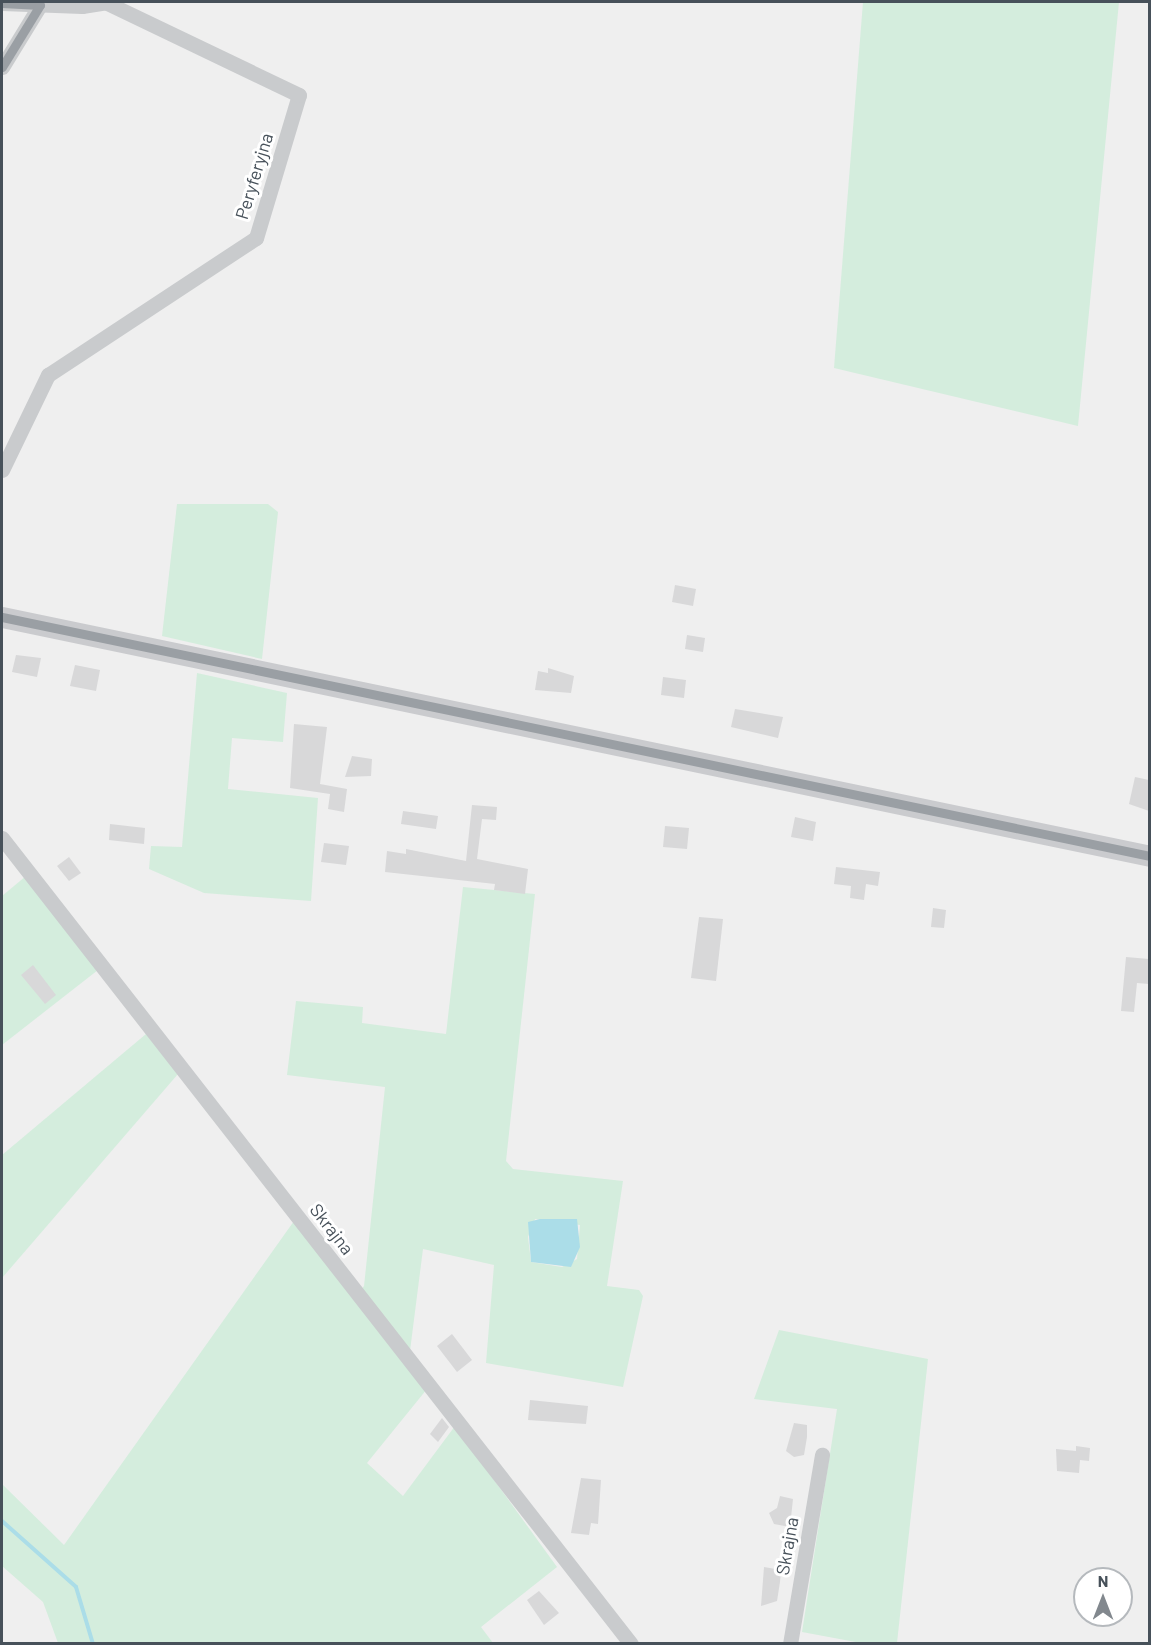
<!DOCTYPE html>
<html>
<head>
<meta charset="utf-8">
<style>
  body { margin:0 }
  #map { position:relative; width:1151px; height:1645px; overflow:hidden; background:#efefef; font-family:Barlow,sans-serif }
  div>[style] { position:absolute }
  .green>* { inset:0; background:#d4eddd }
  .water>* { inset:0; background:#abdde8 }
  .stream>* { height:4px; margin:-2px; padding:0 2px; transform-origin:2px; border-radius:2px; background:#abdde8 }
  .building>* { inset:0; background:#d8d8d9 }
  .street>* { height:15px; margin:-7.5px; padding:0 7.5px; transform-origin:7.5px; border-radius:7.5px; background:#c9cbcd }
  .secondary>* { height:21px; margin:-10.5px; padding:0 10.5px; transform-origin:10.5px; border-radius:10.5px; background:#cacbce }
  .bus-1>* { height:9px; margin:-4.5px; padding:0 4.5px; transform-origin:4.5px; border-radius:4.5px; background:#9a9fa4 }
  span { translate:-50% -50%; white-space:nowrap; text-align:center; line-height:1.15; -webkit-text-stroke:6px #fff; paint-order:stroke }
  .street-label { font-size:18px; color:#47515a }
  .frame { position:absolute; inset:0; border:3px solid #47515a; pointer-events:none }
  .north { position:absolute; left:1073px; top:1567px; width:60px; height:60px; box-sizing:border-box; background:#fff; border:2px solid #b5b9bd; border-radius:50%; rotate:0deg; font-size:16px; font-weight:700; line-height:24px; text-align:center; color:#47515a }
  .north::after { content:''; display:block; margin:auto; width:21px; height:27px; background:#82888e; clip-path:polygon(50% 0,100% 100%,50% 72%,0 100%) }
</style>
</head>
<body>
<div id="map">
  <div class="green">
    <div style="clip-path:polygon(863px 2px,1119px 2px,1078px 426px,834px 368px)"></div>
    <div style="clip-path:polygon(177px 504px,268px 504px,278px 512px,262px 659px,162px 636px)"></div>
    <div style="clip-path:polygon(197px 673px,287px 693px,283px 742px,232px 738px,228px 789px,318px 798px,311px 901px,204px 893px,149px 869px,151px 846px,182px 847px)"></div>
    <div style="clip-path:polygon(26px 876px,98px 970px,2px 1045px,2px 896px)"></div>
    <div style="clip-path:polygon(evenodd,463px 887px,535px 894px,506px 1161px,513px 1169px,623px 1181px,607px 1286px,639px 1290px,643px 1296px,623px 1387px,486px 1363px,494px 1265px,423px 1249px,410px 1351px,427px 1389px,367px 1463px,403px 1496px,455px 1426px,557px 1567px,481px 1627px,493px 1643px,58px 1643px,43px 1602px,2px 1566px,2px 1484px,64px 1545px,294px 1221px,355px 1298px,364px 1286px,385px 1087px,287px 1075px,296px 1001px,363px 1007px,362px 1023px,446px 1034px,463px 887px,535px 1219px,580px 1225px,577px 1259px,562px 1267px,531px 1262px,528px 1237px,535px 1219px)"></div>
    <div style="clip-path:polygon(146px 1034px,178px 1074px,2px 1278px,2px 1155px)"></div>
    <div style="clip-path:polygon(779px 1330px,928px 1359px,897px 1643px,861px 1643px,802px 1632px,837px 1409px,754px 1399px)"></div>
  </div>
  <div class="water">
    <div style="clip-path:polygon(540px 1219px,577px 1219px,580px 1247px,571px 1267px,531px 1262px,528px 1222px)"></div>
  </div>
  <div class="stream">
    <div style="left:2px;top:1521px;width:99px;rotate:41.7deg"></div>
    <div style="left:76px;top:1587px;width:59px;rotate:73.4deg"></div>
  </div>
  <div class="building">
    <div style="clip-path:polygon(675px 585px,696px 589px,693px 606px,672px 602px)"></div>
    <div style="clip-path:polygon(687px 635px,705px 638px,703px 652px,685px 649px)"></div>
    <div style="clip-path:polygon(16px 655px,41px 658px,37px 677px,12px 672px)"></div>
    <div style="clip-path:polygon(75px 665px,100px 670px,96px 691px,70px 686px)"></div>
    <div style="clip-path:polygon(548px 668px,574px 676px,571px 693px,535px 690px,538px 671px,548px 673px)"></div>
    <div style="clip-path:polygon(663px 677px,686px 680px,684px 698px,661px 695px)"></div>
    <div style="clip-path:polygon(735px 709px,783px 717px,778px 738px,731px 727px)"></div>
    <div style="clip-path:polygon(294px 724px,327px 727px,320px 784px,347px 789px,344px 812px,328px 809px,330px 794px,290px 788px)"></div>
    <div style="clip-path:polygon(352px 756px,372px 759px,371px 776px,345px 777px)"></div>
    <div style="clip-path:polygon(1135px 777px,1149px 780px,1149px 811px,1129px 804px)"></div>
    <div style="clip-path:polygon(472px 805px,497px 807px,496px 820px,482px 819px,477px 859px,528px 869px,525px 894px,494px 890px,495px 884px,385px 872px,387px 851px,406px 854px,406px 849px,466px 861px)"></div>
    <div style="clip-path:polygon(403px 811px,438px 816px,436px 829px,401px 824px)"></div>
    <div style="clip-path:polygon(795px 817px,816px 822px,813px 841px,791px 837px)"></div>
    <div style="clip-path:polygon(110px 824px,145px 828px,144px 844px,109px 840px)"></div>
    <div style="clip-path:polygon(665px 826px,689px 828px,687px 849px,663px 847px)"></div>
    <div style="clip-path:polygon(324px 843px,349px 846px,346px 865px,321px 862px)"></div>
    <div style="clip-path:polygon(69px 857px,81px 873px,69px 881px,57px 866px)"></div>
    <div style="clip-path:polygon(836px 867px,880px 872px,878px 886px,866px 884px,864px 900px,850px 898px,851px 886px,834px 884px)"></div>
    <div style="clip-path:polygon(933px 908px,946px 910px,944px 928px,931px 927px)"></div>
    <div style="clip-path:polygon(699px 917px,723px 919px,716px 981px,691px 978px)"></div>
    <div style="clip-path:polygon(1126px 957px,1149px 959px,1149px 984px,1137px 983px,1134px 1012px,1121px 1011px)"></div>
    <div style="clip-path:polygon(33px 965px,56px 995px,45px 1004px,21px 975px)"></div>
    <div style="clip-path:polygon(452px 1334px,472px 1360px,457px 1372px,437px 1346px)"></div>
    <div style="clip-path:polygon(530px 1400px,588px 1406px,586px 1424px,528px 1420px)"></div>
    <div style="clip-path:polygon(442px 1418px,449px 1427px,438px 1442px,430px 1434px)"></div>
    <div style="clip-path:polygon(794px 1423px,807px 1425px,807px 1437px,804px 1455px,794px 1457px,786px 1451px)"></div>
    <div style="clip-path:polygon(1076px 1446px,1090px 1448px,1089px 1461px,1080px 1460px,1079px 1473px,1057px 1471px,1056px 1449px,1076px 1451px)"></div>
    <div style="clip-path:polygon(581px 1478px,601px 1480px,598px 1524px,591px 1523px,589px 1535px,571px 1533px)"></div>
    <div style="clip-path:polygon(780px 1496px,793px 1499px,790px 1527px,774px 1524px,769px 1513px,777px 1508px)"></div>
    <div style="clip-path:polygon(764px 1567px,781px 1570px,780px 1582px,777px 1601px,761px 1606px)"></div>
    <div style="clip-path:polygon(539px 1591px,559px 1613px,544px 1625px,527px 1600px)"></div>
  </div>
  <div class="street">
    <div style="left:2px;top:3px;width:80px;rotate:2.1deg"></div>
    <div style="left:82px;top:6px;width:24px;rotate:-9deg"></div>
    <div style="left:2px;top:67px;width:73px;rotate:-58.5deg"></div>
    <div style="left:2px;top:470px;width:106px;rotate:-64.2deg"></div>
    <div style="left:48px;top:375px;width:249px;rotate:-33.4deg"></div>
    <div style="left:256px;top:238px;width:149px;rotate:-73.3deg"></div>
    <div style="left:299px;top:95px;width:215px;rotate:-154.4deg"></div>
    <div style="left:2px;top:838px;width:1022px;rotate:52.03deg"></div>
    <div style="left:790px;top:1644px;width:192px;rotate:-80.4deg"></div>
  </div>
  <div class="secondary">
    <div style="left:2px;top:617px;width:1173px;rotate:11.76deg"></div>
  </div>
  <div class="bus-1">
    <div style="left:2px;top:3px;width:38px;rotate:3deg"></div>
    <div style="left:40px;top:5px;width:73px;rotate:121.5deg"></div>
    <div style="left:2px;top:617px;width:1173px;rotate:11.76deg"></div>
  </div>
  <div class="street-label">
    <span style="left:254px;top:176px;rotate:-73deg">Peryferyjna</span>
    <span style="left:332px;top:1229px;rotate:52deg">Skrajna</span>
    <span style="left:787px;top:1546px;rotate:-80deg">Skrajna</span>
  </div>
  <div class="frame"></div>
  <div class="north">N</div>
</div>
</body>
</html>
